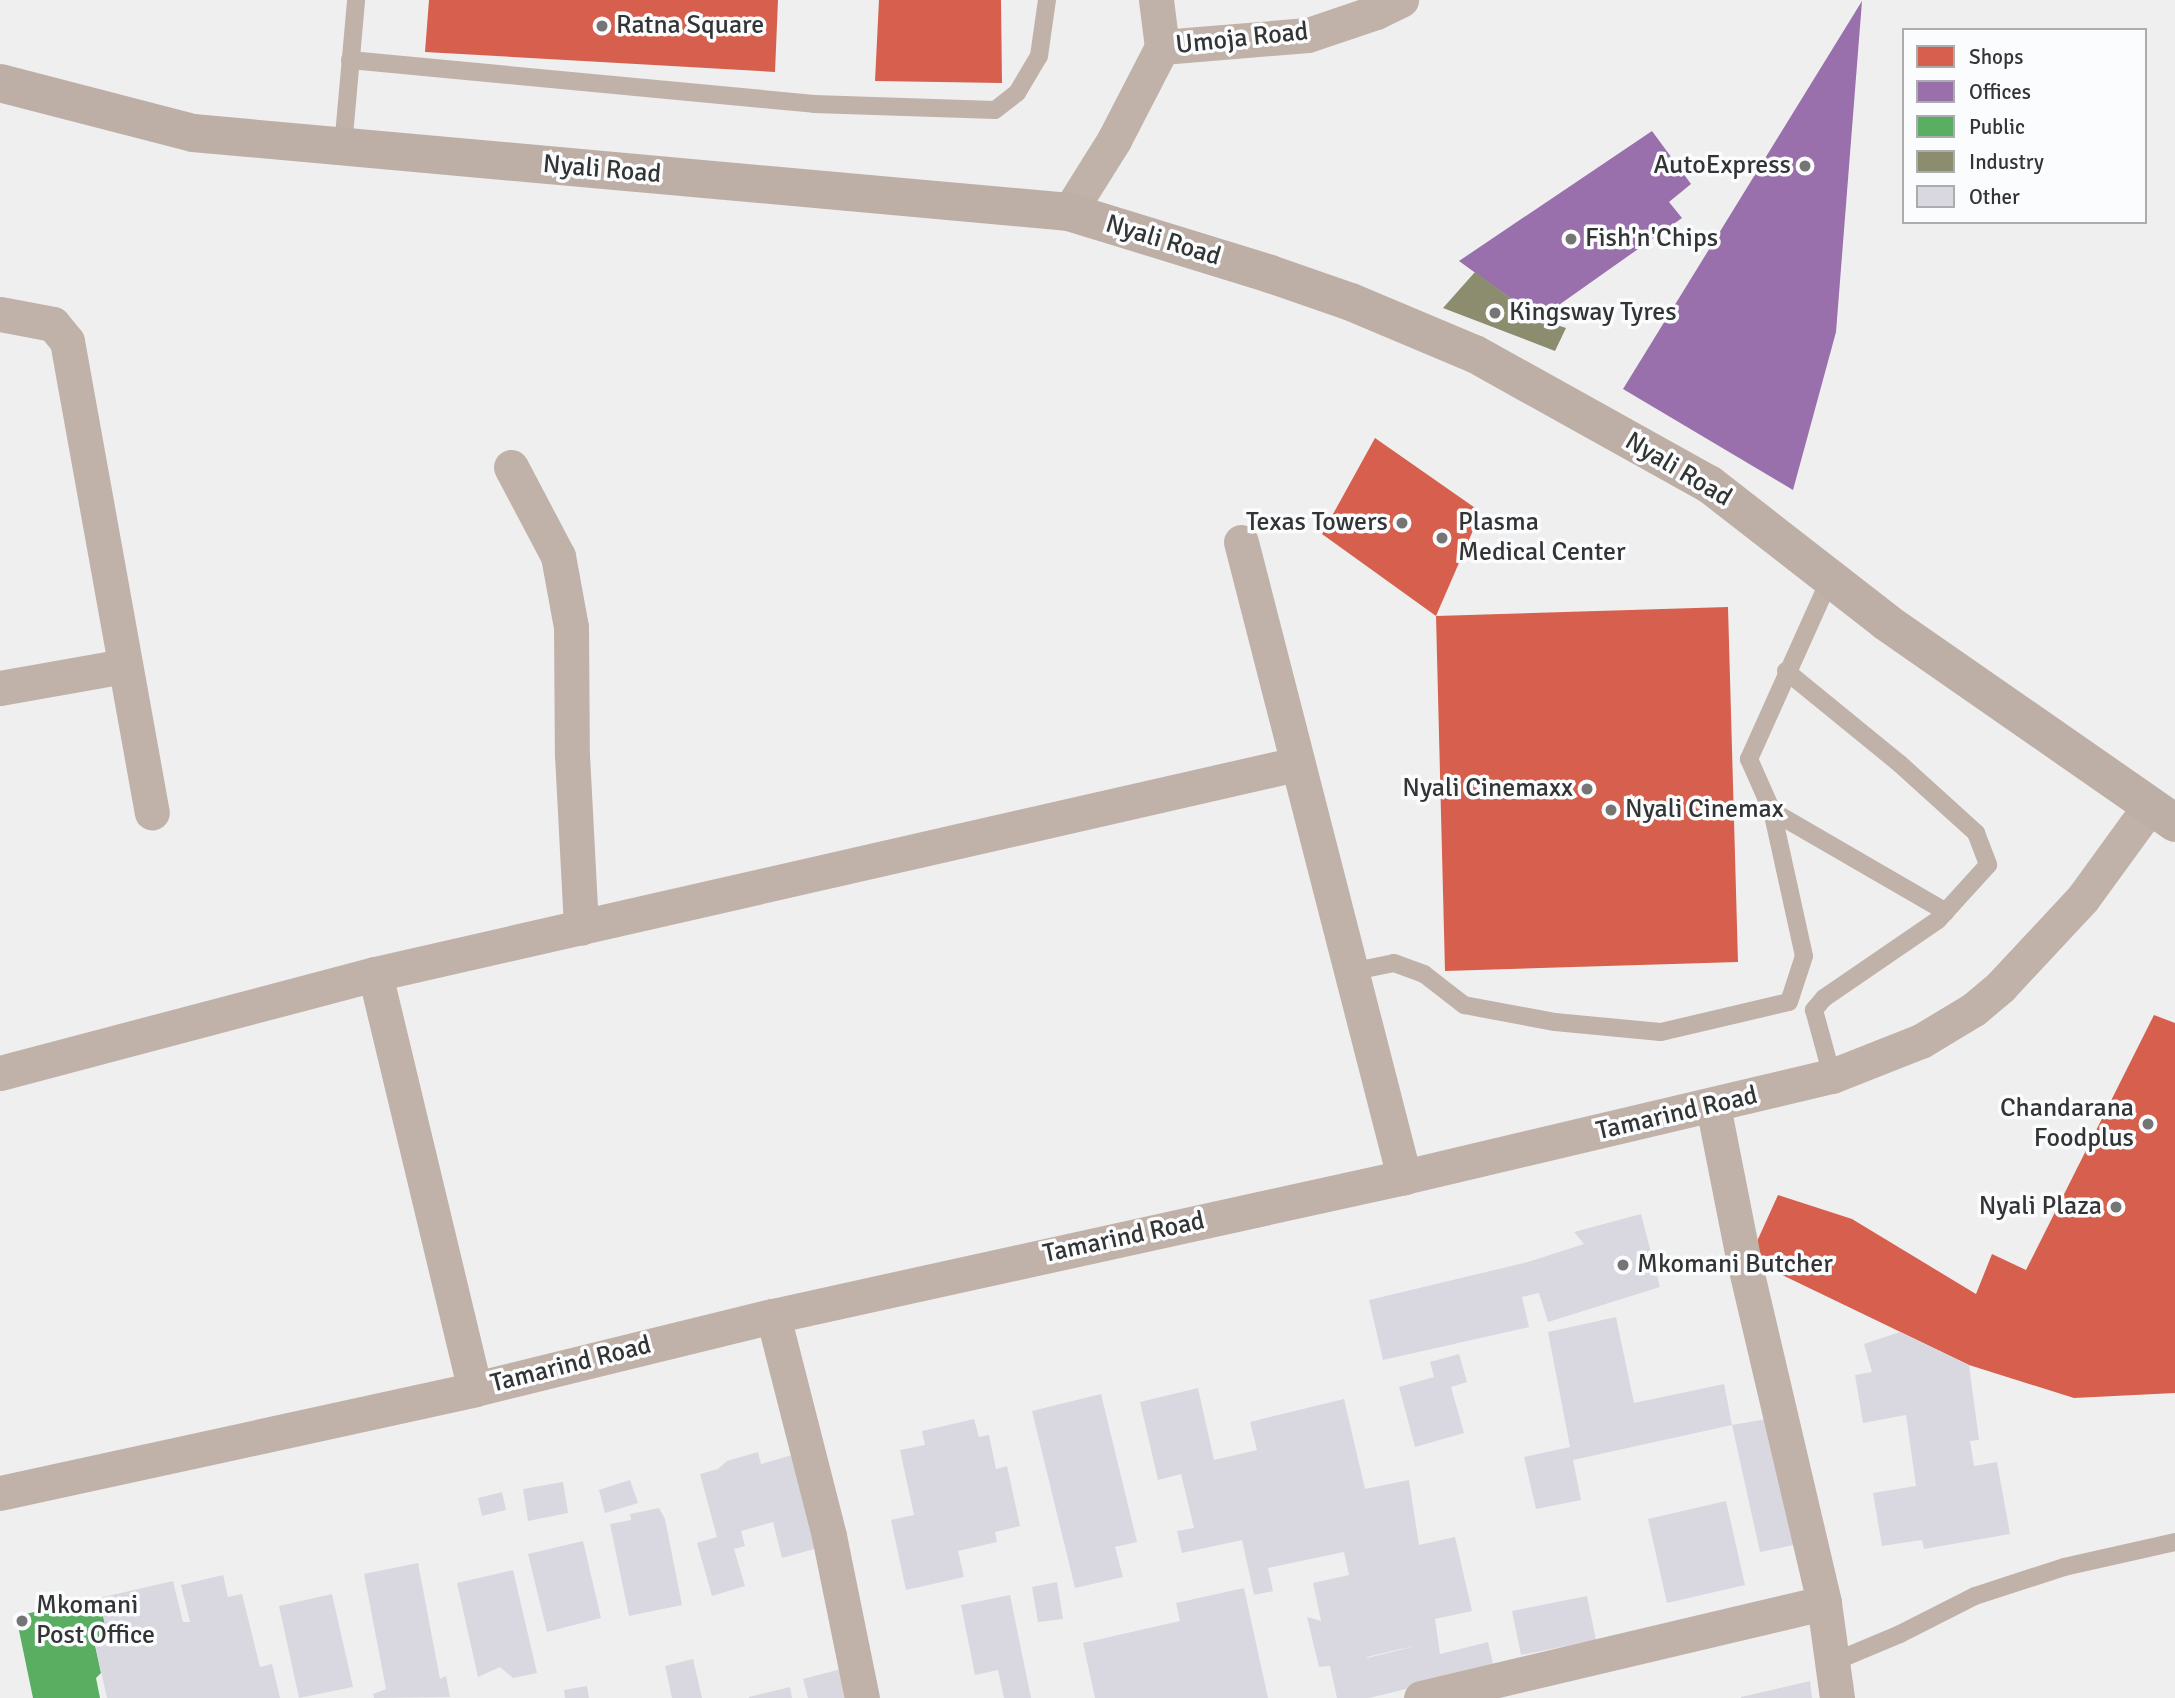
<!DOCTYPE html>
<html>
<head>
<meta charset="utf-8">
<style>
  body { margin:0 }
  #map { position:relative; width:2175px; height:1698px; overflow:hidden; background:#efeff0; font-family:Signika,sans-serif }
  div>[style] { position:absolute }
  .shops>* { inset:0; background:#d6604d }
  .offices>* { inset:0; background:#9970ab }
  .public>* { inset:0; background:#5aae61 }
  .industry>* { inset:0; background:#8c8c6e }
  .building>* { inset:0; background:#d9d8e0 }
  .service>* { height:18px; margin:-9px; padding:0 9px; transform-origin:9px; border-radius:9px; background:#c0b2a9 }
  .minor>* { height:35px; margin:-17.5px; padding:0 17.5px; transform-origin:17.5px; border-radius:17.5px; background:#c0b2a9 }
  .secondary>* { height:38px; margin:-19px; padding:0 19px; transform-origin:19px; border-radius:19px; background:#beafa6 }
  .dots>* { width:19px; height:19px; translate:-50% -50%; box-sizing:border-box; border:4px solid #fbfcfe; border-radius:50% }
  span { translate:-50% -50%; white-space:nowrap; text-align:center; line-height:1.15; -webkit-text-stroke:7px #fbfcfe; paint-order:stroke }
  .poi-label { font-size:26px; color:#333434 }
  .left { translate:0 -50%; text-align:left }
  .right { translate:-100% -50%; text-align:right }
  .street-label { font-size:26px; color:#333434 }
  .legend { position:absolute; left:1902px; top:28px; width:245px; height:196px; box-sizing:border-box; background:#fbfcfe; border:2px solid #abacad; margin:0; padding:9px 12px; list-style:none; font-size:21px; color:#333434 }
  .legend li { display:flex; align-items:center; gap:14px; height:35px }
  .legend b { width:35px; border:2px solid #abacad }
</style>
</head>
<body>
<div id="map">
  <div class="shops">
    <div style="clip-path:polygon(429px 0,778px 0,775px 72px,425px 52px)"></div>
    <div style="clip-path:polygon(879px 0,1001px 0,1002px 83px,875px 81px)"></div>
    <div style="clip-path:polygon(1375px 438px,1481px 512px,1436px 616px,1322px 534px)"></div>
    <div style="clip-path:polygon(1728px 607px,1738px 962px,1445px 971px,1436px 616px)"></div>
    <div style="clip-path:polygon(2154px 1015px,2175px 1023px,2175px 1393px,2074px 1398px,1969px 1365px,1749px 1259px,1778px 1195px,1852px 1219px,1976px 1294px,1992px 1254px,2026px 1270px)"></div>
  </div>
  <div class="offices">
    <div style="clip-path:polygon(1862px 1px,1836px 332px,1793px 490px,1623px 389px)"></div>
    <div style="clip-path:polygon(1652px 131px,1691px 184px,1669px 202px,1682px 218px,1539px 319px,1459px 261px)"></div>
  </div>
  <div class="public">
    <div style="clip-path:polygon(99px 1598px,109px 1642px,95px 1645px,101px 1673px,96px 1678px,100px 1698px,33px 1698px,16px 1616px)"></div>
  </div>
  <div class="industry">
    <div style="clip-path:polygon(1475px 272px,1539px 319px,1566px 328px,1555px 351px,1443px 308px)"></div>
  </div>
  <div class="building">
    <div style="clip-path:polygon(1641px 1214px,1660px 1287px,1548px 1322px,1539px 1293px,1522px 1297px,1529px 1327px,1383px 1360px,1369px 1300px,1528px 1262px,1584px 1244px,1574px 1232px)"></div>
    <div style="clip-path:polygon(1616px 1317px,1634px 1403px,1724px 1384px,1732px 1425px,1573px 1460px,1581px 1500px,1536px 1509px,1524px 1457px,1570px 1447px,1548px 1332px)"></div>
    <div style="clip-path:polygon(1900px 1332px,1969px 1365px,1979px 1440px,1970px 1441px,1974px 1466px,1997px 1462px,2010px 1534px,1924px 1549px,1922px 1540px,1882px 1546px,1873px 1493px,1916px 1486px,1906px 1415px,1863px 1423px,1855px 1375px,1872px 1372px,1864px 1344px)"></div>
    <div style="clip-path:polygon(1459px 1354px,1467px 1382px,1451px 1387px,1464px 1433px,1415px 1447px,1399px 1387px,1434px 1377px,1430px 1362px)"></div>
    <div style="clip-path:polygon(evenodd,1198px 1388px,1214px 1460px,1257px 1450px,1250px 1422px,1344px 1399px,1365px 1489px,1409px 1480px,1419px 1545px,1455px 1537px,1472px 1611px,1435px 1619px,1440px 1654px,1488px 1642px,1494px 1668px,1369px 1698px,1337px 1698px,1330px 1666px,1319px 1667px,1307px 1617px,1321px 1621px,1313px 1583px,1349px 1575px,1344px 1552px,1268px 1568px,1273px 1591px,1254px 1595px,1242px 1540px,1182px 1553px,1177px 1531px,1194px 1528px,1181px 1474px,1158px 1480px,1140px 1402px,1198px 1388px,1416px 1646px,1367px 1658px,1367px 1657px,1396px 1650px,1416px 1646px)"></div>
    <div style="clip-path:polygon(1101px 1394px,1137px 1542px,1115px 1547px,1123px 1577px,1075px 1588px,1032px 1411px)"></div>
    <div style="clip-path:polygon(974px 1419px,979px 1437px,989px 1435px,996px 1469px,1007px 1466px,1020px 1526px,995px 1532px,997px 1542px,958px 1551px,964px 1577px,906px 1590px,891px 1520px,914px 1515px,900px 1450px,925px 1445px,922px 1431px)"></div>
    <div style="clip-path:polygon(1767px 1419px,1794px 1545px,1760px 1552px,1732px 1425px)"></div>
    <div style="clip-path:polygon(758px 1452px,761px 1464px,799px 1453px,825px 1546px,782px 1558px,773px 1522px,741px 1531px,745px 1546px,734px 1549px,745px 1586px,712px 1596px,697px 1543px,717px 1537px,700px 1474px,718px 1469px,727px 1461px)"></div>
    <div style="clip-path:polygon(630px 1480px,638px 1503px,605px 1513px,599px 1490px)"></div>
    <div style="clip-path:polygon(563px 1482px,568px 1513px,528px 1521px,523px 1489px)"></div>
    <div style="clip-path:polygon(502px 1492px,506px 1510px,482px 1516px,478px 1498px)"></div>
    <div style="clip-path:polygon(1726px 1501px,1745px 1585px,1667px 1603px,1648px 1519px)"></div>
    <div style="clip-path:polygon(659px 1508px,665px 1519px,682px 1605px,629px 1616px,610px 1524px,631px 1520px,630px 1514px)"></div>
    <div style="clip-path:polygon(583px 1541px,601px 1618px,547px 1632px,528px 1554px)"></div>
    <div style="clip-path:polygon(418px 1563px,440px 1679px,446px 1676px,450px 1697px,374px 1698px,373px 1694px,386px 1689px,364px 1574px)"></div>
    <div style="clip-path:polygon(513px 1570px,537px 1673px,513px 1678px,500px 1667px,478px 1677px,457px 1583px)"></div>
    <div style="clip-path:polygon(223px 1575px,228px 1597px,242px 1594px,260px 1667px,272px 1664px,280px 1698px,107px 1698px,95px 1645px,109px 1642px,99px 1598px,173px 1581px,183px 1622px,190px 1622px,181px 1585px)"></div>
    <div style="clip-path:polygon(1057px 1582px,1063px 1619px,1038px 1622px,1032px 1587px)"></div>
    <div style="clip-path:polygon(1244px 1588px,1268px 1698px,1095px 1698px,1083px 1643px,1180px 1621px,1176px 1603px)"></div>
    <div style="clip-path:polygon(332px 1594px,353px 1687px,299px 1698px,279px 1606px)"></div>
    <div style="clip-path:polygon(1010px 1595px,1031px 1698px,1004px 1698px,998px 1670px,975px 1675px,961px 1605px)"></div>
    <div style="clip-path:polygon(1587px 1596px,1596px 1640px,1521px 1655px,1512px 1611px)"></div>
    <div style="clip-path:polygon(693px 1659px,702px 1698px,672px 1698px,665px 1666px)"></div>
    <div style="clip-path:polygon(860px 1664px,868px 1698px,808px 1698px,803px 1679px)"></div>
    <div style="clip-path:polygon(1810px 1681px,1812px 1698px,1741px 1698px,1741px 1697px)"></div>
    <div style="clip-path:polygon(587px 1686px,589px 1698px,565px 1698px,564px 1690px)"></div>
    <div style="clip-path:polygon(790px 1687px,792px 1698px,749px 1698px,749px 1697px)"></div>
  </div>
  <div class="service">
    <div style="left:350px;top:60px;width:466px;rotate:5.4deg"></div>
    <div style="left:814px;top:104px;width:181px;rotate:1.9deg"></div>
    <div style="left:995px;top:110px;width:28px;rotate:-38deg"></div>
    <div style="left:1017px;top:93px;width:43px;rotate:-59.3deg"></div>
    <div style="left:1039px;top:56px;width:57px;rotate:-81.9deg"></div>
    <div style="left:343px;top:147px;width:148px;rotate:-84.9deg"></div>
    <div style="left:1786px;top:671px;width:147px;rotate:39.2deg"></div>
    <div style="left:1900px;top:764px;width:103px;rotate:42.2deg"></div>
    <div style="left:1976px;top:833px;width:34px;rotate:69deg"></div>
    <div style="left:1988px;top:865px;width:74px;rotate:132.3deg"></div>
    <div style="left:1938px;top:920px;width:138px;rotate:145.6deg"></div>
    <div style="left:1824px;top:998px;width:16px;rotate:130deg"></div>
    <div style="left:1814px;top:1010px;width:68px;rotate:74.7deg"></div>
    <div style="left:1772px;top:811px;width:201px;rotate:30.1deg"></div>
    <div style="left:1350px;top:972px;width:45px;rotate:-11.6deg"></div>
    <div style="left:1394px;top:963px;width:32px;rotate:20deg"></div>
    <div style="left:1424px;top:974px;width:51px;rotate:37.8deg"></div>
    <div style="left:1464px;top:1005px;width:93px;rotate:10.6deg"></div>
    <div style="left:1555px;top:1022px;width:106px;rotate:5.4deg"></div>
    <div style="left:1661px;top:1032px;width:131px;rotate:-13.2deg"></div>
    <div style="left:1789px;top:1002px;width:48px;rotate:-71.9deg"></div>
    <div style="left:1804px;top:956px;width:148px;rotate:-102.4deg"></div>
    <div style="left:1772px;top:811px;width:57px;rotate:-113.9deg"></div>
    <div style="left:1749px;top:759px;width:197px;rotate:-65.8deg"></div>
    <div style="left:1831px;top:1663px;width:75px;rotate:-22.8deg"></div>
    <div style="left:1900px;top:1634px;width:84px;rotate:-26.9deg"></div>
    <div style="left:1975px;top:1596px;width:94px;rotate:-18deg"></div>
    <div style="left:2064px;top:1567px;width:114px;rotate:-12.7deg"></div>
  </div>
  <div class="minor">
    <div style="left:1162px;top:47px;width:146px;rotate:-4.7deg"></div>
    <div style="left:1308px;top:35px;width:72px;rotate:-18.7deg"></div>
    <div style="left:1376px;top:12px;width:28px;rotate:-26deg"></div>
    <div style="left:1069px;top:212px;width:85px;rotate:-58deg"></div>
    <div style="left:1114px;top:140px;width:105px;rotate:-62.7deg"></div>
    <div style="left:1162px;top:47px;width:47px;rotate:-97.3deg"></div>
    <div style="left:0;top:314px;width:54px;rotate:10.7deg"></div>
    <div style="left:53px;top:324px;width:22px;rotate:51deg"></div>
    <div style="left:67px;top:341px;width:479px;rotate:79.8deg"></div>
    <div style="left:511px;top:467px;width:101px;rotate:62.2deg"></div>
    <div style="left:558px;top:556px;width:72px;rotate:79.6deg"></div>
    <div style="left:571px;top:627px;width:128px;rotate:89.6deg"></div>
    <div style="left:572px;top:755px;width:173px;rotate:87deg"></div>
    <div style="left:1241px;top:542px;width:656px;rotate:75.6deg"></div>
    <div style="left:0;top:688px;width:126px;rotate:-10.1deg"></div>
    <div style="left:375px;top:974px;width:427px;rotate:76.5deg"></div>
    <div style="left:0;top:1073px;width:388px;rotate:-14.8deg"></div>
    <div style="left:375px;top:974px;width:945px;rotate:-12.84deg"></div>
    <div style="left:1713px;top:1106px;width:154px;rotate:78.8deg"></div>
    <div style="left:1743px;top:1257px;width:355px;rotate:76.8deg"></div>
    <div style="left:1824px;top:1603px;width:96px;rotate:82.2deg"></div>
    <div style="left:773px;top:1316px;width:227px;rotate:75.7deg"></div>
    <div style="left:829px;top:1536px;width:165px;rotate:78.5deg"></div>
    <div style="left:0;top:1493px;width:486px;rotate:-12.3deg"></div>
    <div style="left:475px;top:1389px;width:307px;rotate:-13.8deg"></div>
    <div style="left:773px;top:1316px;width:646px;rotate:-12.42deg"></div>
    <div style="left:1404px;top:1177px;width:440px;rotate:-13.3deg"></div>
    <div style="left:1832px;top:1076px;width:96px;rotate:-21.5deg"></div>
    <div style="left:1921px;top:1041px;width:62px;rotate:-31.1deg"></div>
    <div style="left:1974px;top:1009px;width:35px;rotate:-40deg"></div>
    <div style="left:2001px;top:986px;width:120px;rotate:-47deg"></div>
    <div style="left:2083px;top:898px;width:112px;rotate:-54deg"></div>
    <div style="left:1421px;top:1698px;width:414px;rotate:-13.3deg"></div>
  </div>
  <div class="secondary">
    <div style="left:0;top:83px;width:199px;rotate:14.5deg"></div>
    <div style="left:193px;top:133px;width:880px;rotate:5.15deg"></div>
    <div style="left:1069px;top:212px;width:210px;rotate:17.1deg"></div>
    <div style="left:1270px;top:274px;width:86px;rotate:19.1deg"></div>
    <div style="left:1351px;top:302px;width:134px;rotate:22.8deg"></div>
    <div style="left:1475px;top:354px;width:268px;rotate:29.1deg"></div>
    <div style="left:1709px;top:484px;width:224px;rotate:37.9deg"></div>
    <div style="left:1886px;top:622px;width:352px;rotate:34.8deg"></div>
  </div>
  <div class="dots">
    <div style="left:602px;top:26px;background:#757576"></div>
    <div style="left:1805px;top:166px;background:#757576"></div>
    <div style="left:1571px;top:239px;background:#757576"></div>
    <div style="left:1495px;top:313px;background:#757576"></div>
    <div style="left:1402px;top:523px;background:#757576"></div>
    <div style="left:1442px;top:538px;background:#757576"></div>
    <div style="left:1587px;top:789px;background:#757576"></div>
    <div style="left:1611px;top:810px;background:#757576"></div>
    <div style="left:2148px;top:1124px;background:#757576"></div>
    <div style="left:2116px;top:1207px;background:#757576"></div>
    <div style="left:1623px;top:1265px;background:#757576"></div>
    <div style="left:22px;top:1621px;background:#757576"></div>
  </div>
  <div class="poi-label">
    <span class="left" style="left:616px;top:26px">Ratna Square</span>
    <span class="right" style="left:1791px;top:166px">AutoExpress</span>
    <span class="left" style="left:1585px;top:239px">Fish'n'Chips</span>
    <span class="left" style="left:1509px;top:313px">Kingsway Tyres</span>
    <span class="right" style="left:1388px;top:523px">Texas Towers</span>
    <span class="left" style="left:1458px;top:538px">Plasma<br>Medical Center</span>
    <span class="right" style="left:1573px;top:789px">Nyali Cinemaxx</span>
    <span class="left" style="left:1625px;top:810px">Nyali Cinemax</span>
    <span class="right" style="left:2134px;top:1124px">Chandarana<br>Foodplus</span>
    <span class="right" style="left:2102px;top:1207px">Nyali Plaza</span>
    <span class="left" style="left:1637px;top:1265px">Mkomani Butcher</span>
    <span class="left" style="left:36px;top:1621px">Mkomani<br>Post Office</span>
  </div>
  <div class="street-label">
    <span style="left:1242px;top:39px;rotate:-6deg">Umoja Road</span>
    <span style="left:602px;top:170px;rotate:5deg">Nyali Road</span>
    <span style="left:1163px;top:241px;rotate:17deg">Nyali Road</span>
    <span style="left:1678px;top:470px;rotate:31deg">Nyali Road</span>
    <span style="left:1677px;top:1114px;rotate:-13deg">Tamarind Road</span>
    <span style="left:1124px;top:1238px;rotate:-12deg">Tamarind Road</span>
    <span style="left:571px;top:1365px;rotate:-14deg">Tamarind Road</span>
  </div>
  <ul class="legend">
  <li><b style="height:19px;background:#d6604d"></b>Shops</li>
  <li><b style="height:19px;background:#9970ab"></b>Offices</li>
  <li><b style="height:19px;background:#5aae61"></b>Public</li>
  <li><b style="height:19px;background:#8c8c6e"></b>Industry</li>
  <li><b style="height:19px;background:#d9d8e0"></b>Other</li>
  </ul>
</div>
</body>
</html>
